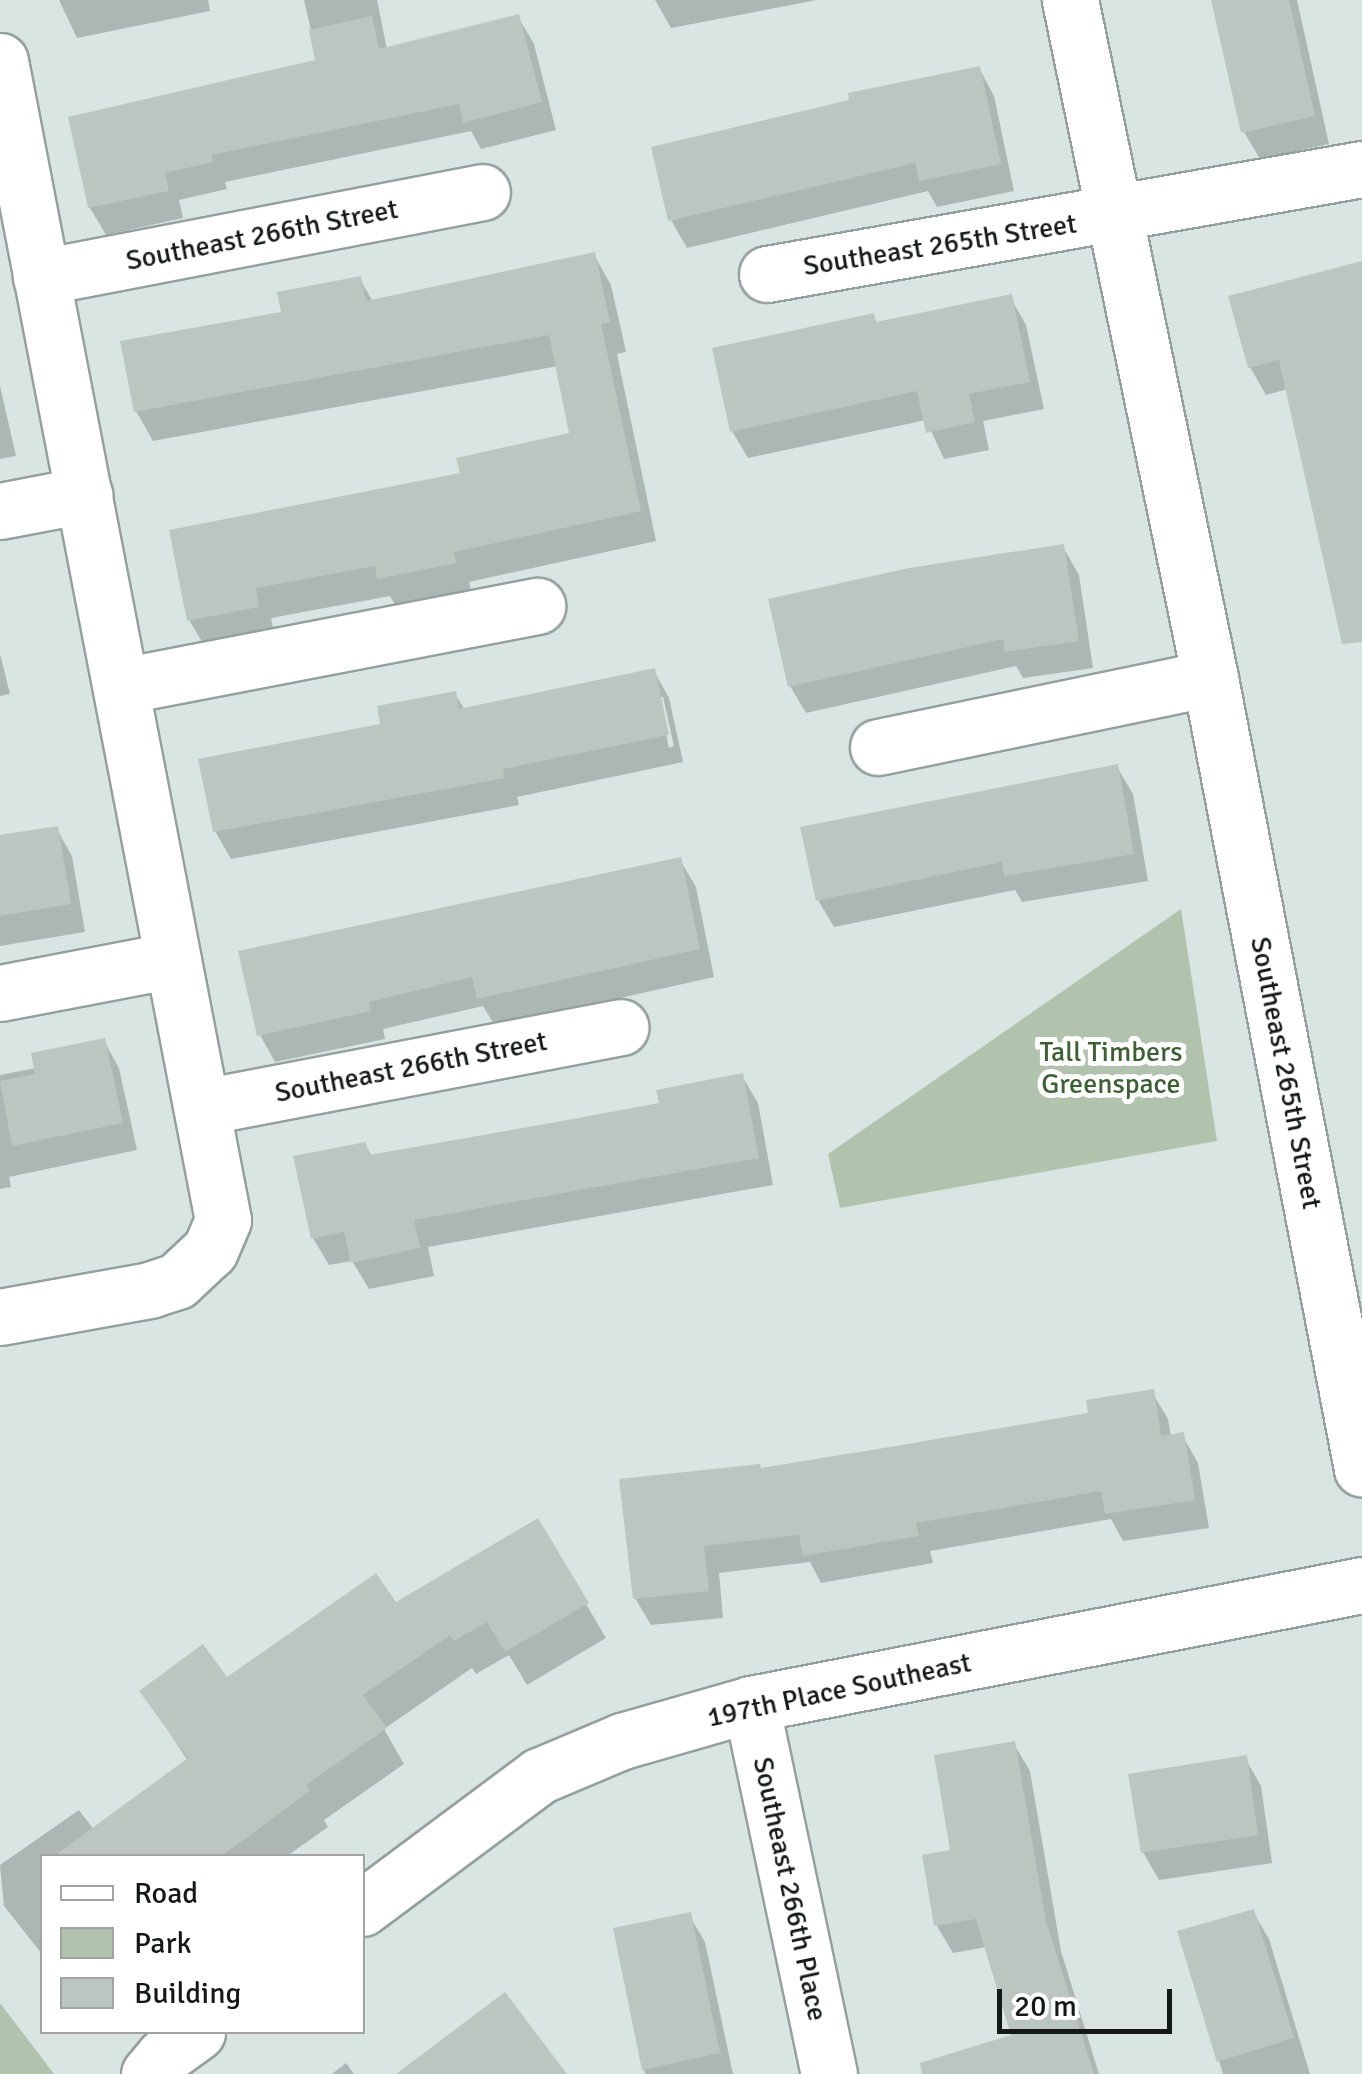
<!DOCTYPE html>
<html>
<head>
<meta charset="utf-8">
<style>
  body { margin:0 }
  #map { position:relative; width:1362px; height:2074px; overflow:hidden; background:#d8e5e2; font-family:Signika,sans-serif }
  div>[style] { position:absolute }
  .green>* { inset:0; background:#b1c3ad }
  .shadow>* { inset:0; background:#0003 }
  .building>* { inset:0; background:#bbc6c0 }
  .roads { filter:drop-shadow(2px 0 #94a09e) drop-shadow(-2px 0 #94a09e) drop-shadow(0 2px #94a09e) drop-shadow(0 -2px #94a09e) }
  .street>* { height:55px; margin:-27.5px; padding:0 27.5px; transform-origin:27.5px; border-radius:27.5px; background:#fff }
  span { translate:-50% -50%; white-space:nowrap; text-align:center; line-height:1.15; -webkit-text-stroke:10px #fff; paint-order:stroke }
  .street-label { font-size:28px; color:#141918 }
  .park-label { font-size:28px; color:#3b6132 }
  .legend { position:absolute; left:40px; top:1854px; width:325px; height:180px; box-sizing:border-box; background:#fff; border:2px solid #a1a3a3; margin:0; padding:12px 18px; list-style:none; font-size:30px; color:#141918 }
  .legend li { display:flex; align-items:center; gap:20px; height:50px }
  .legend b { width:50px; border:2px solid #a1a3a3 }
  .scale { position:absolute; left:997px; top:1989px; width:175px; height:45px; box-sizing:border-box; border:5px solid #141918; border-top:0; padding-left:12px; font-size:30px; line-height:35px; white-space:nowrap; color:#141918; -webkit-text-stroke:8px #fff; paint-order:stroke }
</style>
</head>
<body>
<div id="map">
  <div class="green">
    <div style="clip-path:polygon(1181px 909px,1217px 1141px,840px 1208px,828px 1154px)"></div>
    <div style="clip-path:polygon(0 2003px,54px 2074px,0 2074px)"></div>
  </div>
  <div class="shadow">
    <div style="clip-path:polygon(59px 0,208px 0,210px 11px,77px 38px)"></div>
    <div style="clip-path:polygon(304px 0,377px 0,387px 49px,518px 17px,534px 44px,556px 130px,481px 149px,471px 131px,225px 182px,227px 189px,179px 200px,183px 218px,106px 235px,90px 208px,71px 119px,318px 61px)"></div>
    <div style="clip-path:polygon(655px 0,817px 0,671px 28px)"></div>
    <div style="clip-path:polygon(1214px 0,1297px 0,1329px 144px,1260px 159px,1244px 132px)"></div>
    <div style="clip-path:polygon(979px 68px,994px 96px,1014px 191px,937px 207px,928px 191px,687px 248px,671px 220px,654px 149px)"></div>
    <div style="clip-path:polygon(594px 255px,611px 285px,626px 352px,617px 354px,656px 541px,469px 582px,472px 593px,397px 608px,390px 596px,271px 618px,275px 637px,207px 650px,189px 620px,463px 475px,572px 435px,558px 366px,153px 441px,136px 411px,284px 314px,360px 279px,373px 302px)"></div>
    <div style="clip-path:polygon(1362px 264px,1362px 594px,1288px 389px,1266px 395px,1250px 367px)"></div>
    <div style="clip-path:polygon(1010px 297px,1026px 325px,1044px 409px,983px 421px,989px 450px,944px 459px,926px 420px,748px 458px,732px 431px,873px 316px,878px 324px)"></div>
    <div style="clip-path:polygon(0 386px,16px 456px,0 459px)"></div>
    <div style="clip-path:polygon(1063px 547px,1079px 575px,1093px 668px,1023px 678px,1016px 666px,806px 713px,790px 686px)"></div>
    <div style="clip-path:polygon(0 654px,10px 694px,0 696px)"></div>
    <div style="clip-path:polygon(evenodd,654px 671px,669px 698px,683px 762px,517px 797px,519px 805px,231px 859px,215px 831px,383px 726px,455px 694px,465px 710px,654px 671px,658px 697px,663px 697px,674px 746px,669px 748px,658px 697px)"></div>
    <div style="clip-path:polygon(1117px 767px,1133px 794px,1148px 881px,1022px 902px,1015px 890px,834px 927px,818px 900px)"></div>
    <div style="clip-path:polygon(56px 828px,72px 856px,85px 932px,0 946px,0 838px)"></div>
    <div style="clip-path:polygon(680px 860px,696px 887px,714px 977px,495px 1026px,483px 1006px,383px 1029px,385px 1039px,275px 1062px,260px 1035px)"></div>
    <div style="clip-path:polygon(104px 1041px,119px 1068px,137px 1150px,9px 1177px,11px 1187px,0 1189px,0 1075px,36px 1068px)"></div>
    <div style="clip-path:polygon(742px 1076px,758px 1103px,773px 1185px,428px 1247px,434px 1276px,369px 1289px,352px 1261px,329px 1265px,313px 1238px,365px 1144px,372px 1157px,662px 1105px)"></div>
    <div style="clip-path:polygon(1152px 1392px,1168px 1419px,1171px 1437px,1182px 1435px,1198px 1463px,1209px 1528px,1123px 1541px,1111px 1519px,930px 1551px,933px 1563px,821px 1583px,810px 1562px,719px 1573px,723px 1618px,651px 1625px,635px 1598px,761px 1470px,1090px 1415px)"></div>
    <div style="clip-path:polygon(537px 1521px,606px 1638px,527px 1685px,509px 1655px,476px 1674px,472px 1668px,384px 1729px,404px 1764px,324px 1820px,328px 1827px,287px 1856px,42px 1856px,42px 1954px,4px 1906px,0 1865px,79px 1810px,94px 1830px,188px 1761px,142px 1691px,226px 1680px,396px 1605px)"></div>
    <div style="clip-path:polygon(1014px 1744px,1030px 1771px,1061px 1951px,1099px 2074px,964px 2074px,1014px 2036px,987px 1947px,953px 1953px,937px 1926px,925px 1857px,952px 1852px)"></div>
    <div style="clip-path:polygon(1245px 1758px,1261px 1786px,1272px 1863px,1159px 1880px,1143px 1852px)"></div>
    <div style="clip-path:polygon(1253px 1912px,1269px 1939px,1310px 2074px,1223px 2074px,1180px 1933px)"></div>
    <div style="clip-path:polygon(689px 1915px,705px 1942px,733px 2074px,645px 2074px,616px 1929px)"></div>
    <div style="clip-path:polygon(346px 2063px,354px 2074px,332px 2074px)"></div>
  </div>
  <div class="building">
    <div style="clip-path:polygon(1211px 0,1289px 0,1315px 116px,1241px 133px)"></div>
    <div style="clip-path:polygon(519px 14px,542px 102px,463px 123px,459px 104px,211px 155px,213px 162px,165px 173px,169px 191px,88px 208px,68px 117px,315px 60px,309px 30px,372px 16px,379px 49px)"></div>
    <div style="clip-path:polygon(980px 66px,1001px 164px,919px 181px,915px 163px,668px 221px,651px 147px,849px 100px,848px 93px)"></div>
    <div style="clip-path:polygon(595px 252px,610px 322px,601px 324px,641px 511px,454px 552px,456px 563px,377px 579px,375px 566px,256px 588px,259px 607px,187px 621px,169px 530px,460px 473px,456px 458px,569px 433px,549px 335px,134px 412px,120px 341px,281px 312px,277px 292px,361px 276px,366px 301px)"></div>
    <div style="clip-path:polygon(1362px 261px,1362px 642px,1342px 644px,1279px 360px,1248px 368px,1228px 296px)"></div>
    <div style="clip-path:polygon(1012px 294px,1030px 382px,969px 394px,975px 422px,926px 433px,917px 391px,730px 432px,712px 348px,874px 313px,876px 322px)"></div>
    <div style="clip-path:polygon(1064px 544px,1079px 641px,1005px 652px,1003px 639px,788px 687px,768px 599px,909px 568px)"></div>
    <div style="clip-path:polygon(655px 668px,669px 735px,503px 769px,505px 778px,213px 832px,198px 759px,380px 724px,377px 706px,456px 691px,459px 709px)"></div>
    <div style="clip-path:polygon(1118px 764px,1134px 854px,1004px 876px,1002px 862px,816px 901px,800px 827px)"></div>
    <div style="clip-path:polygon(58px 826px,71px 904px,0 916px,0 835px)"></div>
    <div style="clip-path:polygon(681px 857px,700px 949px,477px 999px,472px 977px,369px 1002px,371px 1011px,257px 1036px,238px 951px)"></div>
    <div style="clip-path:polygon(105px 1038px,123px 1123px,12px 1146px,0 1081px,35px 1074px,31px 1053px)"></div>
    <div style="clip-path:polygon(743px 1073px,759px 1158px,414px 1220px,420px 1248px,351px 1263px,344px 1232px,311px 1239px,293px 1156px,366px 1142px,369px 1155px,562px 1121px,659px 1103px,656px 1090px)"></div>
    <div style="clip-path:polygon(1154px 1389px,1161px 1436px,1184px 1432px,1195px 1500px,1105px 1514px,1101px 1491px,916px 1523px,919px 1536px,803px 1556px,799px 1535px,704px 1546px,709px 1591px,633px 1599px,619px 1479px,760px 1464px,761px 1468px,902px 1445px,1088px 1413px,1086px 1400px)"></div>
    <div style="clip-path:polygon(538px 1518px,589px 1603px,505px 1652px,487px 1622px,454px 1641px,450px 1635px,363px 1695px,387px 1728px,306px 1785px,310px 1791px,221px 1856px,54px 1856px,188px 1758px,139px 1691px,203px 1644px,227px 1677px,376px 1573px,396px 1602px)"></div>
    <div style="clip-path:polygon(1015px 1741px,1046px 1921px,1094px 2074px,922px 2074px,920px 2063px,1011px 2035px,976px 1919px,934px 1926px,922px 1855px,950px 1850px,934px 1755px)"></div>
    <div style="clip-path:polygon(1247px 1755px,1258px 1835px,1141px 1853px,1128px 1774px)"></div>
    <div style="clip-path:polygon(1254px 1909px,1294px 2038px,1217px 2062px,1177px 1931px)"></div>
    <div style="clip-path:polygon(691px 1912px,720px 2053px,642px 2070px,613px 1928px)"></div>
    <div style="clip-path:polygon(505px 1992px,567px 2074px,396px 2074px)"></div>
  </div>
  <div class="roads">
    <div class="street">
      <div style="left:1070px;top:0;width:692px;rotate:78.33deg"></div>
      <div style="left:1210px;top:678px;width:805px;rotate:79.12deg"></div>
      <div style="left:0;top:61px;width:1180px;rotate:79.11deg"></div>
      <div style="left:223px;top:1220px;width:33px;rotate:113deg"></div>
      <div style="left:210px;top:1250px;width:45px;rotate:136.8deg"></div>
      <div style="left:177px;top:1281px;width:28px;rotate:162deg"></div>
      <div style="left:150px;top:1290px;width:152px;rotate:169.8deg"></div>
      <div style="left:767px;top:274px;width:604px;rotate:-10.01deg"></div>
      <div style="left:41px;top:277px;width:449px;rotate:-10.9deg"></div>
      <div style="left:0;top:511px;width:86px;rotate:-10.8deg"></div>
      <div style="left:121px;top:686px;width:424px;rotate:-10.9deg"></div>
      <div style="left:878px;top:747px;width:339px;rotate:-11.7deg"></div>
      <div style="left:0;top:993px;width:176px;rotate:-10.8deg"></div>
      <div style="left:202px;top:1107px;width:426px;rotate:-10.8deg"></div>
      <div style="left:751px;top:1704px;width:378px;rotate:78.1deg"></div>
      <div style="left:362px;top:1908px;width:221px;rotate:-36.7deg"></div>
      <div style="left:539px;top:1776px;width:90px;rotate:-22.9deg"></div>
      <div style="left:622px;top:1741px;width:134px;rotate:-16deg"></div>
      <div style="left:751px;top:1704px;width:622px;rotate:-11.02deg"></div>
      <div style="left:149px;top:2074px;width:23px;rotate:-50deg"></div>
      <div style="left:164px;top:2056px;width:41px;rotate:-36deg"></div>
    </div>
  </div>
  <div class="street-label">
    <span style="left:262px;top:235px;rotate:-11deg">Southeast 266th Street</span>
    <span style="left:940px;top:245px;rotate:-9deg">Southeast 265th Street</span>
    <span style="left:411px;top:1067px;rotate:-11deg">Southeast 266th Street</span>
    <span style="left:1286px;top:1073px;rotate:79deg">Southeast 265th Street</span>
    <span style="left:839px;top:1690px;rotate:-12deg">197th Place Southeast</span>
    <span style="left:790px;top:1889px;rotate:78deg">Southeast 266th Place</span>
  </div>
  <div class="park-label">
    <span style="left:1111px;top:1068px">Tall Timbers<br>Greenspace</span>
  </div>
  <ul class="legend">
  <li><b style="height:12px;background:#fff"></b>Road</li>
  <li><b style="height:28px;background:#b1c3ad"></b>Park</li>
  <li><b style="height:28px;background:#bbc6c0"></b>Building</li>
  </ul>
  <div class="scale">20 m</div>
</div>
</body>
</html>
